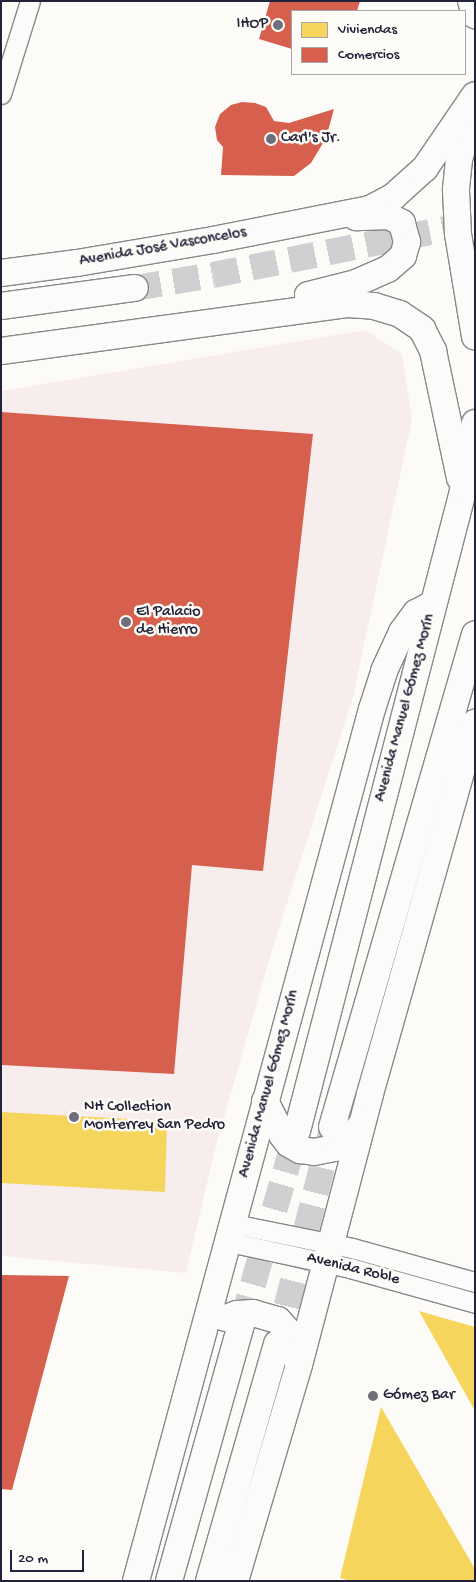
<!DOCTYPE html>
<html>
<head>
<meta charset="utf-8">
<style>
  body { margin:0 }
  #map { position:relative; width:476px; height:1582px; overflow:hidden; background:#fcfbf8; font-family:"Gochi Hand",sans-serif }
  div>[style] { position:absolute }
  .built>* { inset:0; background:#f7eded }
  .homes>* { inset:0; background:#f6d55c }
  .shops>* { inset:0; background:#d6604d }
  .secondary-tunnel>* { height:26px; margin-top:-13px; transform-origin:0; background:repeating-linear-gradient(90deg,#d0d0d2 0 26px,transparent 0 39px) }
  .roads { filter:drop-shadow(1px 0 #88888c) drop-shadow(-1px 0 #88888c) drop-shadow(0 1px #88888c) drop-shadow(0 -1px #88888c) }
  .street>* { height:19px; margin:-9.5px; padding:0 9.5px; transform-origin:9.5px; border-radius:9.5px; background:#fbfbf9 }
  .secondary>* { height:26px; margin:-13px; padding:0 13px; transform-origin:13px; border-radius:13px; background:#fbfbf9 }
  .dots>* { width:14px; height:14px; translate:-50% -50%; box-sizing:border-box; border:2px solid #fdfcf7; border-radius:50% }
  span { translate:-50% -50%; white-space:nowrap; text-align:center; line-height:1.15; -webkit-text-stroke:5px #fdfcf7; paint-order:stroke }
  .poi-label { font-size:16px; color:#22223b }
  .right { translate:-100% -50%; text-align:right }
  .left { translate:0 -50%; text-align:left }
  .street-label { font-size:16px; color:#22223b }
  .frame { position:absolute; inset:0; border:2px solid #22223b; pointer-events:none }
  .legend { position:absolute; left:291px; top:10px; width:175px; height:65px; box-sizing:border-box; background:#fdfcf7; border:1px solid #a5a5ac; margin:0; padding:6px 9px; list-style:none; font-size:15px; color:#22223b }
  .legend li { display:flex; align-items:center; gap:10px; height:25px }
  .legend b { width:25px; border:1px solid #a5a5ac }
  .scale { position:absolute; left:10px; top:1550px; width:74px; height:22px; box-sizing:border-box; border:2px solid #22223b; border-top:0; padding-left:6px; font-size:15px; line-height:18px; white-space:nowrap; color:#22223b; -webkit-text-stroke:4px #fdfcf7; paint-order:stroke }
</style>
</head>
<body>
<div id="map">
  <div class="built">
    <div style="clip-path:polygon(365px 330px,402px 354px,412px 419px,353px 697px,272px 950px,216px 1145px,186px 1273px,1px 1256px,1px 391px)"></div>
  </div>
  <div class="homes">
    <div style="clip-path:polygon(1px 1112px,167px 1121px,165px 1192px,1px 1183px)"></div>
    <div style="clip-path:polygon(419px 1311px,475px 1327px,475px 1411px)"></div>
    <div style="clip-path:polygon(381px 1407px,475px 1569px,475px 1581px,351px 1581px,340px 1578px)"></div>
  </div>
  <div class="shops">
    <div style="clip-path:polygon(270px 1px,360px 1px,357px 11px,292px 11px,292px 49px,259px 39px)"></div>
    <div style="clip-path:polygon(242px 102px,255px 103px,266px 107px,274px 121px,289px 123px,334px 109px,326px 138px,311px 163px,294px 176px,221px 175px,223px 147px,217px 140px,215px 127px,220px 114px,231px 105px)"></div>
    <div style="clip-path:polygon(1px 412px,313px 434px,263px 871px,192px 865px,174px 1074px,1px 1065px)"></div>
    <div style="clip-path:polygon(1px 1275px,69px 1276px,12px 1490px,1px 1489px)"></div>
  </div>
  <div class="secondary-tunnel">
    <div style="left:135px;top:288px;width:79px;rotate:-9.5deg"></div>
    <div style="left:213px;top:275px;width:267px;rotate:-11.2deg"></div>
    <div style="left:242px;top:1322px;width:199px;rotate:-73.9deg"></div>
    <div style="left:277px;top:1344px;width:222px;rotate:-75.7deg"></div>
  </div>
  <div class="roads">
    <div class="street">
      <div style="left:1px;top:94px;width:97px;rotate:-72.7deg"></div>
      <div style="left:234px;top:1224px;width:120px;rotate:11.5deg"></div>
      <div style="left:352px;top:1248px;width:128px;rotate:15.5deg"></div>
      <div style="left:229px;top:1242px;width:124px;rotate:12.1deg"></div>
      <div style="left:350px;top:1268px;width:130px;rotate:15.6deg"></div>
    </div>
    <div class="secondary">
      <div style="left:471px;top:1px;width:15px;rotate:74deg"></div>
      <div style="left:473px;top:109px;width:53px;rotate:105.4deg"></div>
      <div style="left:459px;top:160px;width:30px;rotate:96deg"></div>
      <div style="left:456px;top:190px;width:44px;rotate:87.4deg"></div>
      <div style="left:458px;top:234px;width:104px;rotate:80.6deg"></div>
      <div style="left:1px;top:273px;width:77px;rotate:-7.5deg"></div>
      <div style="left:77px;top:263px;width:138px;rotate:-9.6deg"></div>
      <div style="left:213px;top:240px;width:160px;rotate:-11.2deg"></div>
      <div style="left:370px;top:209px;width:27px;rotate:-28deg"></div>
      <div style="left:394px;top:196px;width:42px;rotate:-42.1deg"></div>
      <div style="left:425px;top:168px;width:88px;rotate:-55.6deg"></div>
      <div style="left:308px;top:295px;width:49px;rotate:-14deg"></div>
      <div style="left:356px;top:283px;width:35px;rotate:-24deg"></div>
      <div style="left:388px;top:269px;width:20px;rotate:-41deg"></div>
      <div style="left:403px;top:256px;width:15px;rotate:-74deg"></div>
      <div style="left:407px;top:242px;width:20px;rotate:-105deg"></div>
      <div style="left:402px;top:223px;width:15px;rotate:-152deg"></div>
      <div style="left:389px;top:216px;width:33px;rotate:178deg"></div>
      <div style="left:1px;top:306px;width:135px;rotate:-7.7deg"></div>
      <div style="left:1px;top:351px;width:349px;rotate:-7.7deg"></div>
      <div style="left:347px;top:304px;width:27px;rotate:4deg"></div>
      <div style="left:374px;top:306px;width:27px;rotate:17deg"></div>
      <div style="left:400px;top:314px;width:27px;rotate:34deg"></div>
      <div style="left:422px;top:329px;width:25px;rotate:63deg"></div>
      <div style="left:433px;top:351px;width:130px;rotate:78deg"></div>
      <div style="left:265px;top:1101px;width:38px;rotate:63deg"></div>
      <div style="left:282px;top:1135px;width:11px;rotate:52deg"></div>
      <div style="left:289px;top:1144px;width:13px;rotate:29deg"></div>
      <div style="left:300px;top:1150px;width:14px;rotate:8deg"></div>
      <div style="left:314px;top:1152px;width:21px;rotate:-11deg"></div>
      <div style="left:335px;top:1148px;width:8px;rotate:-23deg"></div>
      <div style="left:342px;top:1145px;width:28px;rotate:-46deg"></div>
      <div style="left:332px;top:1127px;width:513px;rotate:-73.82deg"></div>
      <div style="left:297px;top:1131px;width:661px;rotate:-75.46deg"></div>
      <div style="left:463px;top:491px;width:69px;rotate:-80deg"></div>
      <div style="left:225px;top:1318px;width:13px;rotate:-18deg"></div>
      <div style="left:237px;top:1314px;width:16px;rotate:-4deg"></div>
      <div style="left:253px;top:1313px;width:26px;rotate:16deg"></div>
      <div style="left:278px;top:1320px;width:12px;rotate:48deg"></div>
      <div style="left:286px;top:1329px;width:32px;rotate:70deg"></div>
      <div style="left:136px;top:1581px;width:903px;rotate:-74.86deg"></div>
      <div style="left:372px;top:709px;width:40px;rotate:-72deg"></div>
      <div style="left:384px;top:671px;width:43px;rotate:-65.2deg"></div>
      <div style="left:402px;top:632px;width:24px;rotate:-54deg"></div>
      <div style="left:416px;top:613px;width:19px;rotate:-28deg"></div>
      <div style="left:169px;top:1581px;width:269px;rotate:-74.3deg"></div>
      <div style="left:209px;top:1581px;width:247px;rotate:-74deg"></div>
      <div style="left:235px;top:1581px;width:225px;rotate:-73.5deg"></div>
      <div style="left:299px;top:1365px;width:280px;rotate:-75.3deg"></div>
      <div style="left:370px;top:1094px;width:386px;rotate:-74.2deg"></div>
    </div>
  </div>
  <div class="dots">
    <div style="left:278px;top:25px;background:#6e6e7d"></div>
    <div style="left:271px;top:139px;background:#6e6e7d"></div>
    <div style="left:126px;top:622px;background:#6e6e7d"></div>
    <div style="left:74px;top:1117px;background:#6e6e7d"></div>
    <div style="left:373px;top:1396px;background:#6e6e7d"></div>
  </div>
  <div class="poi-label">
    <span class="right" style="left:268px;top:25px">IHOP</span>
    <span class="left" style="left:281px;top:139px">Carl's Jr.</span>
    <span class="left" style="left:136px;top:622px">El Palacio<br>de Hierro</span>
    <span class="left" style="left:84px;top:1117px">NH Collection<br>Monterrey San Pedro</span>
    <span class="left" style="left:383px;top:1396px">Gómez Bar</span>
  </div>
  <div class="street-label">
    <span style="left:163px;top:248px;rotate:-10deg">Avenida José Vasconcelos</span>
    <span style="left:406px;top:708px;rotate:-75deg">Avenida Manuel Gómez Morín</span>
    <span style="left:270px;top:1084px;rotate:-75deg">Avenida Manuel Gómez Morín</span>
    <span style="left:353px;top:1270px;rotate:14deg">Avenida Roble</span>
  </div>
  <div class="frame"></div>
  <ul class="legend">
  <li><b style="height:14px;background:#f6d55c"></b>Viviendas</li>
  <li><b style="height:14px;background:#d6604d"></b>Comercios</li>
  </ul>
  <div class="scale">20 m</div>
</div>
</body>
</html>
